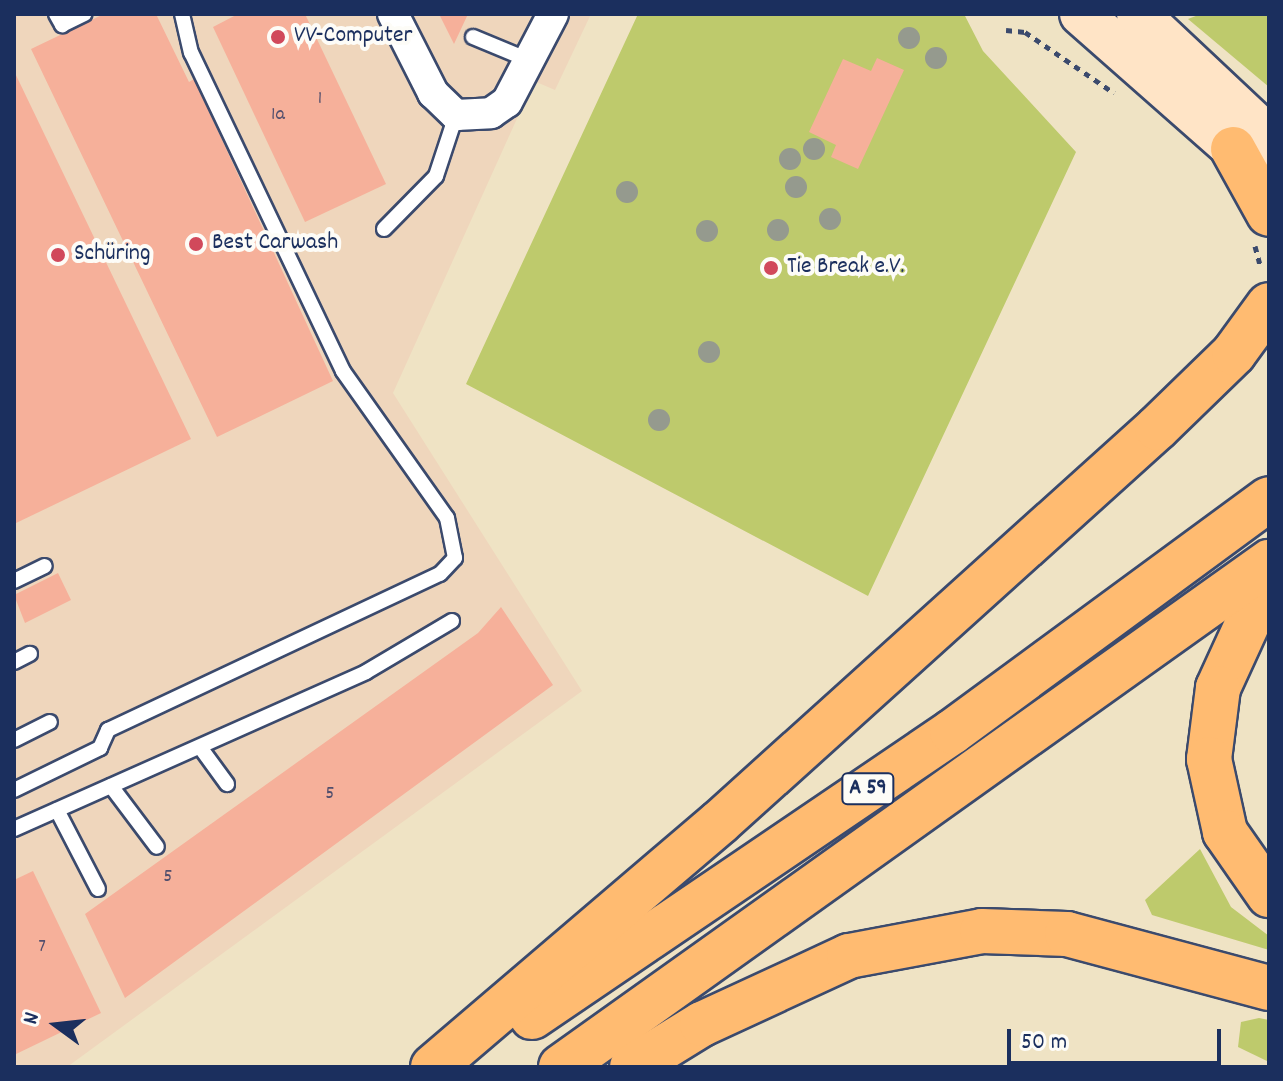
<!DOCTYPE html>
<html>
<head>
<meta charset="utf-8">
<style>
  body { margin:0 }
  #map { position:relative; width:1283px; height:1081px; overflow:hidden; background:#efe3c4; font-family:Dekko,sans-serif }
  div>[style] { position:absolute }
  .built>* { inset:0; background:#efd6bc }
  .green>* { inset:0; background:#beca6c }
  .building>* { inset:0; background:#f6b09a }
  .path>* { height:5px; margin-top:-2.5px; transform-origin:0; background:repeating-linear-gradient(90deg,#3b4a6d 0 6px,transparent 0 12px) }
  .roads { filter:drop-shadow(2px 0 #3b4a6d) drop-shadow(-2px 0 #3b4a6d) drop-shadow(0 2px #3b4a6d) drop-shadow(0 -2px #3b4a6d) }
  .lane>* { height:14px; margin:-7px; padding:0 7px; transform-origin:7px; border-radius:7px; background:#fff }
  .street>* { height:30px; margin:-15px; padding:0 15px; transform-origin:15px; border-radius:15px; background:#fff }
  .secondary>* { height:42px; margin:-21px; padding:0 21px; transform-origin:21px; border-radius:21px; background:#ffe4c6 }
  .highway>* { height:44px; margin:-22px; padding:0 22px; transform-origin:22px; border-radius:22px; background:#ffbb71 }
  .trees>* { width:22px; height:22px; margin:-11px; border-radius:50%; background:#959a8e }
  .dots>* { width:22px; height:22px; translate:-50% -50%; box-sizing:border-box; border:4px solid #fdfcf7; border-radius:50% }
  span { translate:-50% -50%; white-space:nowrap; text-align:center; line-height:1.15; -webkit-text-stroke:8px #fdfcf7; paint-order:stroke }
  .number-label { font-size:20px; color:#524f6d }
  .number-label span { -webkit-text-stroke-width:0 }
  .shield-label span { padding:2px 6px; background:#fdfcf7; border:2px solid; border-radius:6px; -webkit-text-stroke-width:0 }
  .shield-label { font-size:22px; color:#1b2f5e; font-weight:700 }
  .poi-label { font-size:24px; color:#1b2f5e }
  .left { translate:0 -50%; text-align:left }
  .frame { position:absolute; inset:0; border:16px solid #1b2f5e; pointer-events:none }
  .north { position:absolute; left:16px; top:985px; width:80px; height:80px; -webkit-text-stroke:6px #fdfcf7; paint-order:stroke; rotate:285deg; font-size:22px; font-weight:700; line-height:32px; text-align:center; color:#1b2f5e }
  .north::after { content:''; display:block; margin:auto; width:28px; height:36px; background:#1b2f5e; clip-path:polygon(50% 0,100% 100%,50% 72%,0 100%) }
  .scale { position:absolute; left:1007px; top:1029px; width:214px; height:36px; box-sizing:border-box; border:4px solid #1b2f5e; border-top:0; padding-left:10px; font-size:24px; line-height:28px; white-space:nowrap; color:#1b2f5e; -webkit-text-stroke:6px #fdfcf7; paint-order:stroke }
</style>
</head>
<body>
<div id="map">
  <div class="built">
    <div style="clip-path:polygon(14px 14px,591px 14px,555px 90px,534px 81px,393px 393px,582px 691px,67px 1067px,14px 1067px)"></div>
  </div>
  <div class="green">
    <div style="clip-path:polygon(638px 14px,964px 14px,983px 51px,1076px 152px,868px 596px,466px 384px)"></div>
    <div style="clip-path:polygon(1201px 14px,1269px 14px,1269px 87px,1188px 19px)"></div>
    <div style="clip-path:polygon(1200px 849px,1231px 907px,1269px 936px,1269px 950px,1152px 915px,1145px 900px)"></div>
    <div style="clip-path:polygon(1259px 1018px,1269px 1020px,1269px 1062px,1238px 1047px,1241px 1022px)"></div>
  </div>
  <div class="building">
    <div style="clip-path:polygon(104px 14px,156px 14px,189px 82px,194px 79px,333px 381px,217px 437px,31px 49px)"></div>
    <div style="clip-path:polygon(238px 14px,305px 14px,386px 184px,305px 222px,213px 27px)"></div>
    <div style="clip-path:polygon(439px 14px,468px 14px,454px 44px)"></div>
    <div style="clip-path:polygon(877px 58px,904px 70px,858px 169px,831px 157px,836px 145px,809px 132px,843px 59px,871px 71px)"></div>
    <div style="clip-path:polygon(14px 71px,191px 439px,14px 524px)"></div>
    <div style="clip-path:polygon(58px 573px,71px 600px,25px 623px,14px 595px)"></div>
    <div style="clip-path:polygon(501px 607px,553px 685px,125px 998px,85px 914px,478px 633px)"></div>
    <div style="clip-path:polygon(33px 871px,101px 1013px,14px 1055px,14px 880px)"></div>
  </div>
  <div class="path">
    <div style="left:1006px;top:30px;width:19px;rotate:6deg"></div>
    <div style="left:1025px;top:32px;width:108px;rotate:34.4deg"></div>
    <div style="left:1255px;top:246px;width:23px;rotate:75deg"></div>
  </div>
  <div class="roads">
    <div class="lane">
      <div style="left:56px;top:14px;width:13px;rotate:61deg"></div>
      <div style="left:62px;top:25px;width:25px;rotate:-26deg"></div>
      <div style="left:473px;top:37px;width:63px;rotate:22.5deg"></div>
      <div style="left:384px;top:229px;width:74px;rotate:-45.5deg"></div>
      <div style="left:436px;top:176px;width:64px;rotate:-71.8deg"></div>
      <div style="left:14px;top:581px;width:34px;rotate:-26deg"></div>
      <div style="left:14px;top:662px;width:18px;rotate:-27deg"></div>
      <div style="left:14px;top:740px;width:40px;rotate:-26.6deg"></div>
      <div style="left:200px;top:747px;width:46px;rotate:53.9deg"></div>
      <div style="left:111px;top:786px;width:76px;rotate:53deg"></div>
      <div style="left:14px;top:790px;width:96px;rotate:-26deg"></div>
      <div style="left:100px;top:748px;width:20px;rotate:-66deg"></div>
      <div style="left:108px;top:730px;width:367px;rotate:-25.2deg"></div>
      <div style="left:440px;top:574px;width:22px;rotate:-47deg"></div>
      <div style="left:455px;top:558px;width:41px;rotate:-101.3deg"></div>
      <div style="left:447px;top:518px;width:180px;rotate:-125.3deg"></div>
      <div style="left:343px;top:371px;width:352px;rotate:-115.5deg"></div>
      <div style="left:191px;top:53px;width:40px;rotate:-103deg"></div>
      <div style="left:57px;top:810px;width:89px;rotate:62.6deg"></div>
      <div style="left:14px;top:829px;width:385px;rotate:-24deg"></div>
      <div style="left:366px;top:672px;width:100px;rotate:-30.7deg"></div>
    </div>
    <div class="street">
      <div style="left:393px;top:14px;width:89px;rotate:63.1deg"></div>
      <div style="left:433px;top:93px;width:32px;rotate:44deg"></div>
      <div style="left:456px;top:115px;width:35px;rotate:-3deg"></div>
      <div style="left:491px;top:113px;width:19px;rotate:-35deg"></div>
      <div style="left:507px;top:102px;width:99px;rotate:-62.4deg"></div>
    </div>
    <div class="secondary">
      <div style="left:1081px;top:14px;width:239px;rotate:41.4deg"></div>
      <div style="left:1138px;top:14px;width:180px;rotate:43.2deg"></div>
    </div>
    <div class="highway">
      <div style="left:1233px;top:149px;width:74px;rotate:61deg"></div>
      <div style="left:1269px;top:600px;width:26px;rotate:137deg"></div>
      <div style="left:1250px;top:618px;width:77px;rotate:114.6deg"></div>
      <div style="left:1218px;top:688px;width:72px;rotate:97.2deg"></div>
      <div style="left:1209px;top:759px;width:75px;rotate:77.6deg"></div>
      <div style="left:1225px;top:832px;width:77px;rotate:55.1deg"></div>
      <div style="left:532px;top:1017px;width:508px;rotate:-34.16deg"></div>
      <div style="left:952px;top:732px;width:393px;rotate:-36.3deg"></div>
      <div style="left:433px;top:1067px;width:377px;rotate:-40.5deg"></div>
      <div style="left:720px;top:822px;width:588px;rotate:-42.04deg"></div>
      <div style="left:1157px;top:428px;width:107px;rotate:-44.2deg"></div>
      <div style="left:1234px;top:353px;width:59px;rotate:-53.9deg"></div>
      <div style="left:561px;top:1067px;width:870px;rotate:-35.5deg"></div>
      <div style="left:632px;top:1067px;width:82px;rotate:-31.6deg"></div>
      <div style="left:702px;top:1024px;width:162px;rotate:-24.8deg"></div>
      <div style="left:849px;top:956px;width:135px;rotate:-10.6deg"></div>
      <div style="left:982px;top:931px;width:85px;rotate:2deg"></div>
      <div style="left:1067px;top:934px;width:209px;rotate:15deg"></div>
    </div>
  </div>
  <div class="trees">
    <div style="left:909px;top:38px"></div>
    <div style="left:936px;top:58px"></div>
    <div style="left:814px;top:149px"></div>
    <div style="left:790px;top:159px"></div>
    <div style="left:796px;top:187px"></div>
    <div style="left:627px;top:192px"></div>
    <div style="left:830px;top:219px"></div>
    <div style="left:778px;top:230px"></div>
    <div style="left:707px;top:231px"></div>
    <div style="left:709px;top:352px"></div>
    <div style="left:659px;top:420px"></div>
  </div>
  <div class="dots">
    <div style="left:278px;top:37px;background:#d1495b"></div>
    <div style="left:196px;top:244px;background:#d1495b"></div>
    <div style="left:58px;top:255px;background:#d1495b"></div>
    <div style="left:771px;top:268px;background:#d1495b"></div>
  </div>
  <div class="number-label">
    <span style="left:320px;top:99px">1</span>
    <span style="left:278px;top:115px">1a</span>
    <span style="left:330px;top:794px">5</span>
    <span style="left:168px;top:877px">5</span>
    <span style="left:42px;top:947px">7</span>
  </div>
  <div class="shield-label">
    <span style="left:868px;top:789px">A 59</span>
  </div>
  <div class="poi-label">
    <span class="left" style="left:294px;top:37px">VV-Computer</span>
    <span class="left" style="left:212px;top:244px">Best Carwash</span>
    <span class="left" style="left:74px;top:255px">Schüring</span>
    <span class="left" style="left:787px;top:268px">Tie Break e.V.</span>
  </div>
  <div class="frame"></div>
  <div class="north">N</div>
  <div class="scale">50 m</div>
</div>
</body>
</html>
